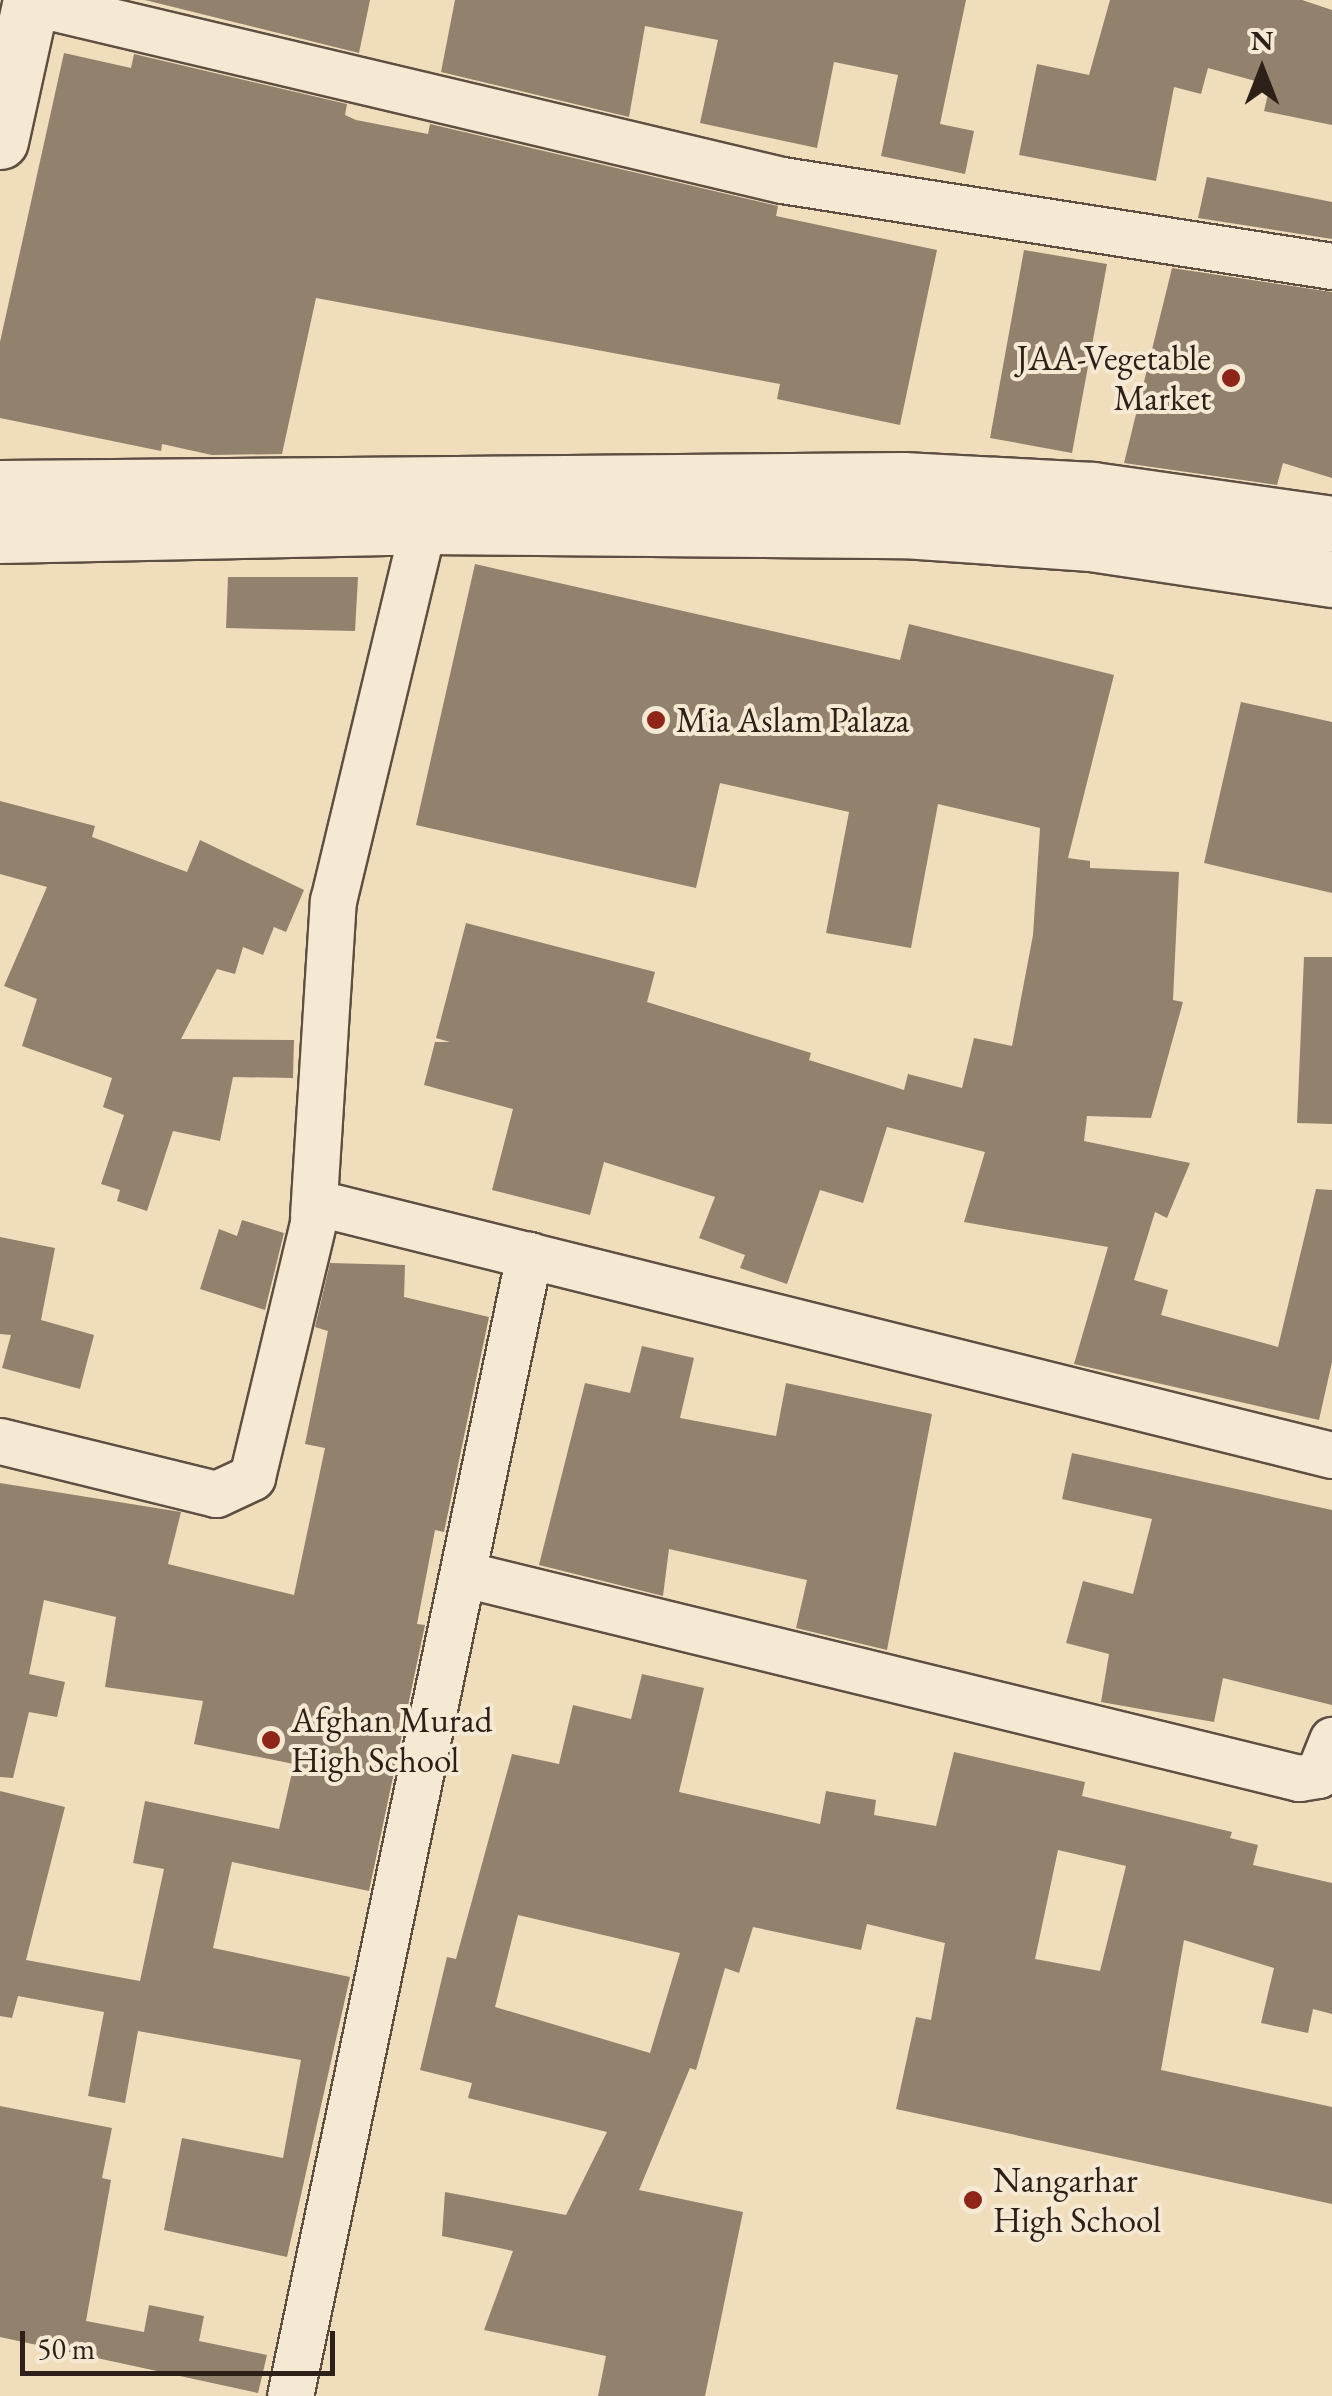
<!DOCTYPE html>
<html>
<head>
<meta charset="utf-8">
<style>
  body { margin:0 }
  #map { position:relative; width:1332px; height:2396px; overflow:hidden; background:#f0ddbb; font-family:"EB Garamond",serif }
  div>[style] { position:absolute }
  .building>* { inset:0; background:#92826d }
  .roads { filter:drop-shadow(2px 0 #5e4f42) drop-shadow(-2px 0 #5e4f42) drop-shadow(0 2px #5e4f42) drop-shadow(0 -2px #5e4f42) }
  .minor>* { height:45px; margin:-22.5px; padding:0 22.5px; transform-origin:22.5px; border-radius:22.5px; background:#f5e9d3 }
  .secondary>* { height:55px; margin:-27.5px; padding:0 27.5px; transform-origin:27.5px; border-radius:27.5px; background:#f5e9d3 }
  .dots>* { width:28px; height:28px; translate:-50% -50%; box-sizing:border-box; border:5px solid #f5e9d3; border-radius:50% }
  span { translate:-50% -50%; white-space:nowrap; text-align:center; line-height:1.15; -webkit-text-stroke:8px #f5e9d3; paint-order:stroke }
  .poi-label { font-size:35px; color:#2d2019 }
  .right { translate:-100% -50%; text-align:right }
  .left { translate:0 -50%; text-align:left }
  .north { position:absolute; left:1212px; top:20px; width:100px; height:100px; -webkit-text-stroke:8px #f5e9d3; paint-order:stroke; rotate:0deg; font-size:28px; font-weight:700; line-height:40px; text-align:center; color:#2d2019 }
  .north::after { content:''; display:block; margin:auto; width:35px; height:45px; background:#2d2019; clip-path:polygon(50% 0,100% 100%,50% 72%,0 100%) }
  .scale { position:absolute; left:20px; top:2331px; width:315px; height:45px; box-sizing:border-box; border:5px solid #2d2019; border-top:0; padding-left:12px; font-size:30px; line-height:35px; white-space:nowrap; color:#2d2019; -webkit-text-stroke:8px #f5e9d3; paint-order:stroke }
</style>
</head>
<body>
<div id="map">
  <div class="building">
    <div style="clip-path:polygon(145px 0,370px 0,359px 53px)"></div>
    <div style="clip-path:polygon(455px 0,966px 0,940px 124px,974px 131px,965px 174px,881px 156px,898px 75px,834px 62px,817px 148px,700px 123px,718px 40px,645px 26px,629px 117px,441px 72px)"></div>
    <div style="clip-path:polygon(1110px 0,1302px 0,1332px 10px,1332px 125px,1264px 111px,1270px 85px,1208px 68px,1201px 94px,1174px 87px,1156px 181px,1019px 155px,1037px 64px,1089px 75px)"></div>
    <div style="clip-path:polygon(64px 53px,131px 68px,134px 54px,347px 104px,345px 115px,356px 120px,428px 134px,430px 124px,778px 206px,776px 216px,937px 250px,900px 425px,777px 399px,780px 384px,316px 298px,282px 454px,212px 455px,162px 444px,161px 451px,0 418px,0 342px)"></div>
    <div style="clip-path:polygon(1207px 177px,1332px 202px,1332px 239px,1198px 218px)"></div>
    <div style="clip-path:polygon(1024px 250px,1107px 264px,1072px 453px,990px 438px)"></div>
    <div style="clip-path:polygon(1172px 268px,1332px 292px,1332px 478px,1283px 463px,1277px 485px,1124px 463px)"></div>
    <div style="clip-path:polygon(475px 564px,900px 660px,909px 624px,1114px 675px,1068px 858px,1090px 861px,1090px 868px,1179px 872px,1173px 1000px,1183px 1002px,1151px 1118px,1087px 1116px,1084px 1141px,1190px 1163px,1167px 1218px,1155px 1212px,1134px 1280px,1168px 1290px,1161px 1315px,1278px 1347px,1316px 1189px,1332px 1190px,1332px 1362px,1319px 1420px,1074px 1364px,1108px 1247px,964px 1222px,985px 1152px,887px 1127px,863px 1203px,820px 1190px,787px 1284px,740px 1268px,745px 1255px,699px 1238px,715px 1197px,604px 1162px,590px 1215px,492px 1190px,513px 1109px,424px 1085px,435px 1042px,450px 1042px,436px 1038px,466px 923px,655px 972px,647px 1002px,811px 1053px,809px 1060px,904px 1090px,908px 1074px,962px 1088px,974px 1038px,1012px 1046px,1033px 935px,1040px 828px,938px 804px,911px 948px,826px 933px,849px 812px,720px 783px,696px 888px,416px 825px)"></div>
    <div style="clip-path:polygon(228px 577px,358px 577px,355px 631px,226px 628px)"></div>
    <div style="clip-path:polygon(1241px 702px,1332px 722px,1332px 893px,1204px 863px)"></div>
    <div style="clip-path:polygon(0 801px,95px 826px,92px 837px,187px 872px,200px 840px,304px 890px,286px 932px,274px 927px,263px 955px,243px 947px,235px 974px,217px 969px,181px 1039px,294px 1040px,293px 1078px,233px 1077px,220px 1141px,173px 1131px,147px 1211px,117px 1201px,120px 1190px,101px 1184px,124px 1115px,103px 1107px,112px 1078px,22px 1046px,37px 999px,4px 986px,47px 887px,0 874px)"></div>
    <div style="clip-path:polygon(1304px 957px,1332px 957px,1332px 1124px,1297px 1123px)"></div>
    <div style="clip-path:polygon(242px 1220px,284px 1233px,265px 1310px,200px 1289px,219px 1229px,237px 1236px)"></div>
    <div style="clip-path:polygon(0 1237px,55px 1248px,41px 1320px,94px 1335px,80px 1389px,2px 1368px,11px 1335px,0 1334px)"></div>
    <div style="clip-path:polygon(330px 1263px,405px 1265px,404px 1297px,489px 1317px,444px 1532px,435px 1530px,417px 1624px,425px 1625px,369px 1891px,232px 1862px,213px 1948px,350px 1977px,287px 2257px,164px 2230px,182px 2138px,283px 2158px,301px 2060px,138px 2031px,125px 2103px,88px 2096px,104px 2012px,18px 1996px,12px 2018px,0 2016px,0 1791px,65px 1807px,26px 1960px,140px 1981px,164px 1869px,133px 1863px,145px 1801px,279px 1829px,294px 1764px,194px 1744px,203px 1701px,105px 1687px,116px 1617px,44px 1600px,29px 1674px,65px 1682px,57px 1717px,29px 1712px,13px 1778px,0 1777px,0 1483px,181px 1512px,168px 1564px,294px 1595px,325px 1448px,305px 1444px,328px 1331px,315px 1327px)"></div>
    <div style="clip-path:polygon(642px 1346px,694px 1358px,680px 1418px,776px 1436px,786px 1383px,932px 1414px,887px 1650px,796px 1628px,807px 1580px,669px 1549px,663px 1596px,539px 1565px,585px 1383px,630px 1393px)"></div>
    <div style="clip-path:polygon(1072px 1453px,1332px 1510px,1332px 1705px,1223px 1678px,1214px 1722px,1101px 1702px,1109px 1654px,1066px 1643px,1083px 1581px,1133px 1594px,1152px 1519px,1062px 1499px)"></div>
    <div style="clip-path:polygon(evenodd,642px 1674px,704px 1688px,679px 1792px,820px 1824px,826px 1791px,876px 1800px,874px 1815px,936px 1826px,954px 1752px,1085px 1782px,1082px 1796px,1232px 1832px,1230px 1838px,1258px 1845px,1253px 1865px,1332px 1883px,1332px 2014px,1313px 2009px,1308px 2033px,1261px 2023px,1274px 1968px,1184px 1940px,1161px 2070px,1332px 2107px,1332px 2204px,896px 2109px,916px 2017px,931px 2020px,945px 1943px,867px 1924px,861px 1950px,753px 1927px,739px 1973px,725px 1968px,696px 2070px,690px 2068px,639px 2190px,743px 2212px,705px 2396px,598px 2396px,606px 2356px,484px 2330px,513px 2251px,442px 2236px,445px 2192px,566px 2215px,607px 2132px,468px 2098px,472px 2083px,420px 2070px,447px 1957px,456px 1959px,512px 1754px,559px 1764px,573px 1705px,631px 1719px,642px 1674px,1058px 1850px,1126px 1866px,1100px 1971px,1035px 1959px,1058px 1850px,642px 1674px,518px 1915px,680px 1953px,650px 2053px,495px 2007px,518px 1915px)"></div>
    <div style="clip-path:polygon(0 2106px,112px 2128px,102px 2178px,111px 2180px,86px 2321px,144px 2332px,149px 2305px,204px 2316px,199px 2341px,267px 2355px,258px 2393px,0 2337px)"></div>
  </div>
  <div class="roads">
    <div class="minor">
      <div style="left:30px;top:2px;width:773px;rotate:13.32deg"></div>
      <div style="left:782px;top:180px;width:557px;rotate:8.89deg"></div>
      <div style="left:313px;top:1216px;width:316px;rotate:-86.4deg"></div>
      <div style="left:333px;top:901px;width:386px;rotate:-76.5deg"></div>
      <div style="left:0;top:1441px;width:222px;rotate:13.8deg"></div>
      <div style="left:216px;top:1494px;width:40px;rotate:-25deg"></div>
      <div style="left:252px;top:1477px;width:282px;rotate:-76.5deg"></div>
      <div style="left:318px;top:1203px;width:1045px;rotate:13.96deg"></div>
      <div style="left:464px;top:1574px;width:860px;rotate:13.73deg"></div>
      <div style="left:1299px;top:1778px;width:19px;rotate:-9deg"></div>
      <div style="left:1318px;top:1775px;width:38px;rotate:-68deg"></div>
      <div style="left:290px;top:2396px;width:1166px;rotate:-78.17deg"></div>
    </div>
    <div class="secondary">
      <div style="left:0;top:141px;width:144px;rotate:-77.6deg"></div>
      <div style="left:0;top:488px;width:903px;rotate:-0.51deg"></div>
      <div style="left:903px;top:480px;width:190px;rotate:3deg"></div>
      <div style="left:1093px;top:490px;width:241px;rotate:8.1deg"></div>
      <div style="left:0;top:535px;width:423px;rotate:-1.2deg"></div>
      <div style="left:423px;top:526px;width:481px;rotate:0.5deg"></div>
      <div style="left:904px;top:530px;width:187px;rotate:4deg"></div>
      <div style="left:1091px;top:543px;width:244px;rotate:8.5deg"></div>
    </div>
  </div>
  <div class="dots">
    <div style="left:1231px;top:378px;background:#8f2418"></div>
    <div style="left:656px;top:720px;background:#8f2418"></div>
    <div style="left:271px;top:1740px;background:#8f2418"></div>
    <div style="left:973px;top:2200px;background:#8f2418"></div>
  </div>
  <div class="poi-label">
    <span class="right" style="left:1211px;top:378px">JAA-Vegetable<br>Market</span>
    <span class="left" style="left:676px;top:720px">Mia Aslam Palaza</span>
    <span class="left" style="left:291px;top:1740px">Afghan Murad<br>High School</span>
    <span class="left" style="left:993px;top:2200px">Nangarhar<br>High School</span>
  </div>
  <div class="north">N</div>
  <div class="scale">50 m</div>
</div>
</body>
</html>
